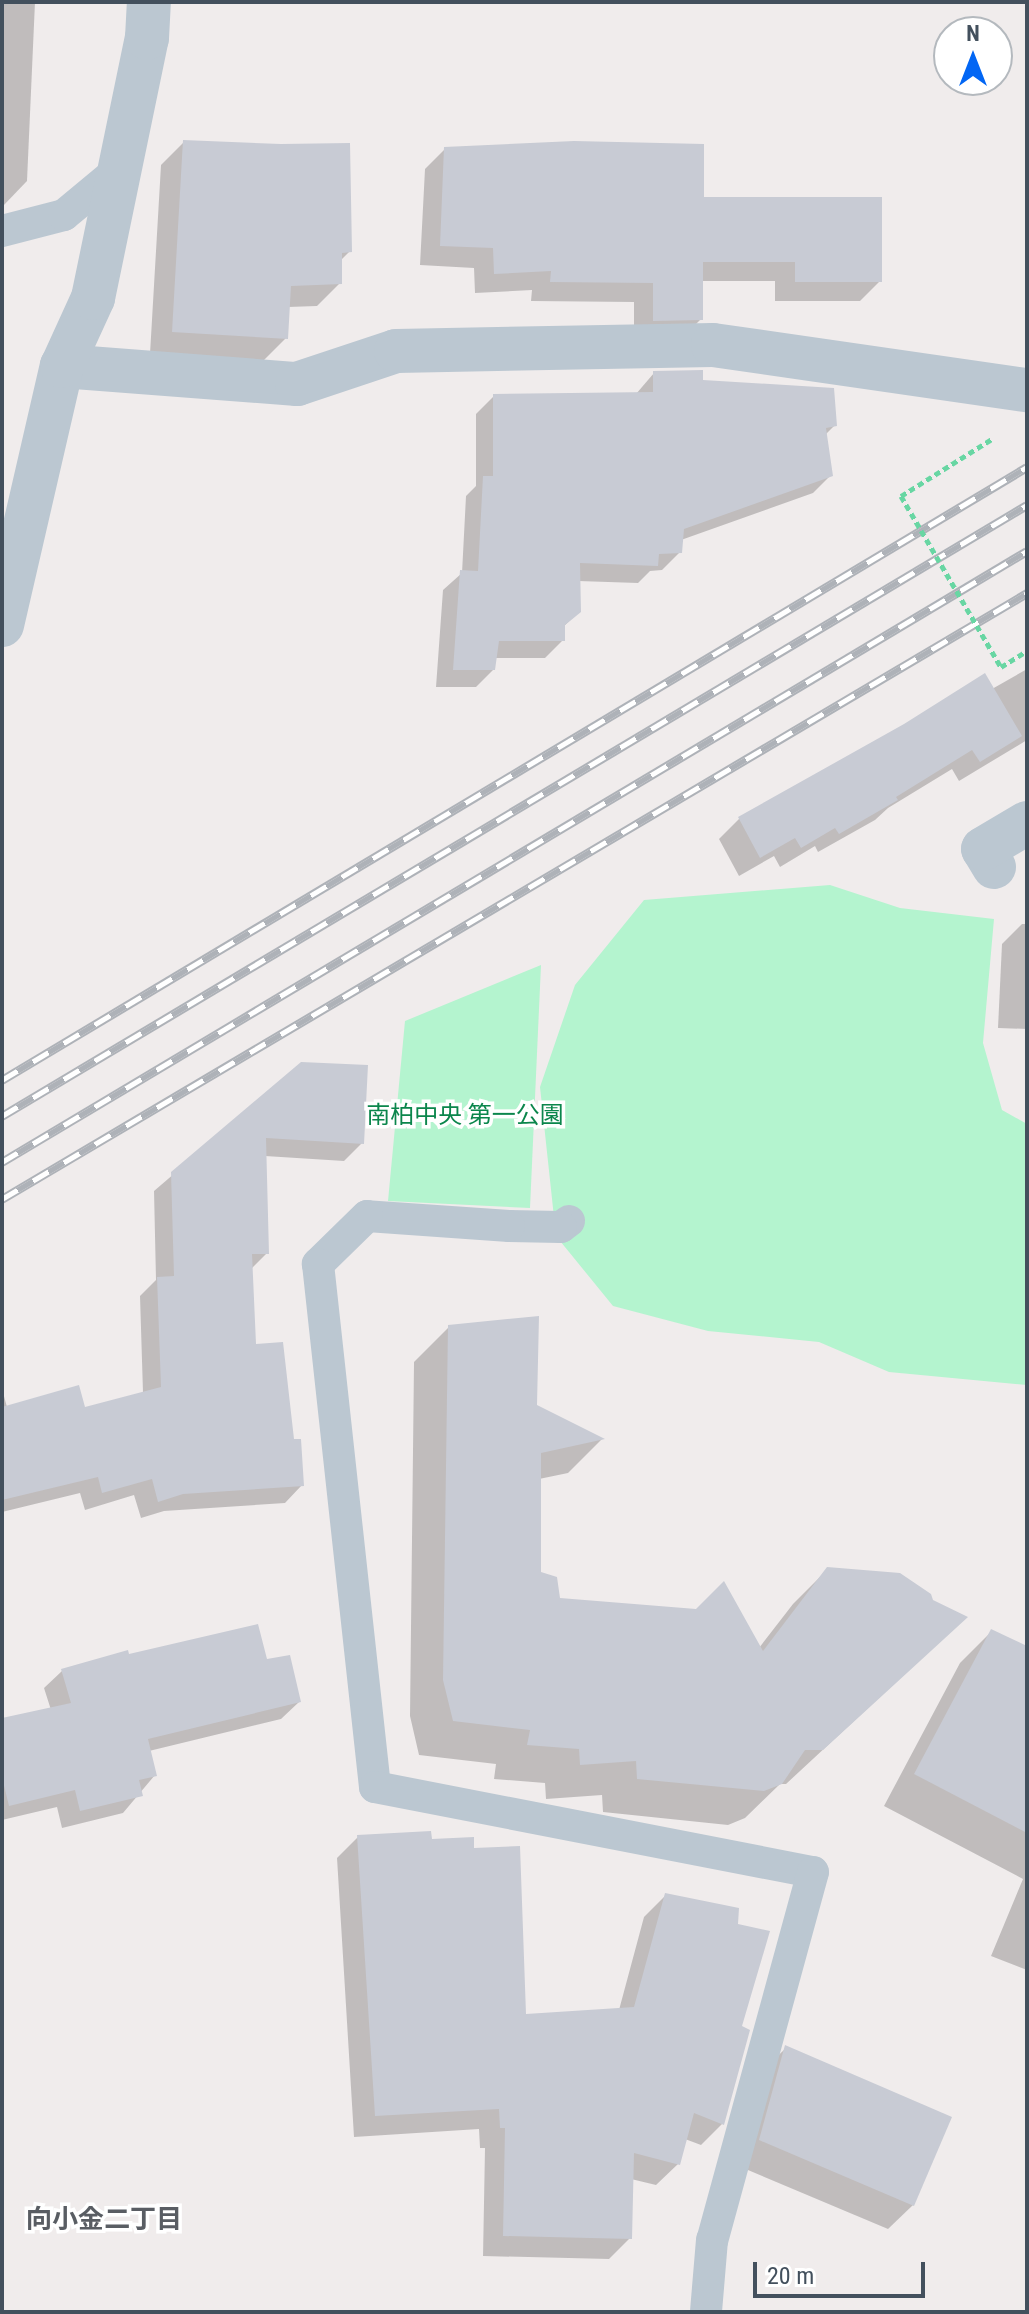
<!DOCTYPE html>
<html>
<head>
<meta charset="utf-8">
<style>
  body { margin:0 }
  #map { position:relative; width:1029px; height:2314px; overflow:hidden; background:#f0ecec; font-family:"Roboto Condensed","Noto Sans JP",sans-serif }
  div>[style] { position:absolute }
  .green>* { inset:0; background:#b4f4cf }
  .shadow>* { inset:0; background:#0003 }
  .building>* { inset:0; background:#c8cbd4 }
  .path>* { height:5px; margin-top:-2.5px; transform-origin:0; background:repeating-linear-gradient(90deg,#68d6a3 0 6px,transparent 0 10px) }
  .service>* { height:32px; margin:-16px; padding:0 16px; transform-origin:16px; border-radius:16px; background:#bbc7d1 }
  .minor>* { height:44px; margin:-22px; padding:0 22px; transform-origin:22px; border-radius:22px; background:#bbc7d1 }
  .rail>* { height:9px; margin-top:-4.5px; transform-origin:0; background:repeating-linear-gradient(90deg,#fff 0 18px,#aeb2b8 0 36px); box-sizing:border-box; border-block:2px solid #aeb2b8 }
  .path-bridge>* { height:5px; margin-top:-2.5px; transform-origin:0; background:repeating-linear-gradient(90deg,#68d6a3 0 6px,transparent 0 10px) }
  span { translate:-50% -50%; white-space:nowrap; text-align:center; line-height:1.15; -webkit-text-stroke:7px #fff; paint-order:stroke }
  .park-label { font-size:24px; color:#0b864c }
  .neighbourhood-label { font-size:26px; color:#595d63; font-weight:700 }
  .frame { position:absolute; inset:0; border:4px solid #43505d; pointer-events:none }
  .north { position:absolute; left:933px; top:16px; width:80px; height:80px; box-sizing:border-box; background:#fff; border:2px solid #b4b9be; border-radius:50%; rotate:0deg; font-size:22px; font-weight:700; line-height:32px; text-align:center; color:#43505d }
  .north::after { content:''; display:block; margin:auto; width:28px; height:36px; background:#0266f4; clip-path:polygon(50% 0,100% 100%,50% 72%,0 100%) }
  .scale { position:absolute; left:753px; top:2262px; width:172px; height:36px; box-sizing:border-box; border:4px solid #43505d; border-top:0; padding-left:10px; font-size:24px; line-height:28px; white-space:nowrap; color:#43505d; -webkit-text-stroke:6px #fff; paint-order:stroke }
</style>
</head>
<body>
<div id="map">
  <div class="green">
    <div style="clip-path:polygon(830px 885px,900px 908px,994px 919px,983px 1043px,1002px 1110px,1027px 1124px,1027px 1385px,889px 1372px,819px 1342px,708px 1331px,613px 1306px,556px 1236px,540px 1087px,575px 985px,644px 900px)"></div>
    <div style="clip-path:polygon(541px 965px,530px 1208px,388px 1201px,405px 1021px)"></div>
  </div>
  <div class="shadow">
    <div style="clip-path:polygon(2px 2px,35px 2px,27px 181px,3px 206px)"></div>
    <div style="clip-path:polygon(184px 142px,350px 251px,340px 261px,340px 283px,317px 306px,288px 307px,286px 338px,263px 361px,150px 354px,161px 165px)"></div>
    <div style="clip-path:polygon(445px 149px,702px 199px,880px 281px,860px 301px,775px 301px,775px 281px,701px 281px,701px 319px,681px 339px,634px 340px,634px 302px,531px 301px,532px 290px,475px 293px,474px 268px,420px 265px,425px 169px)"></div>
    <div style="clip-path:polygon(654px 373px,701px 382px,834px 426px,825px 435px,831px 475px,813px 493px,681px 540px,680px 552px,662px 570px,650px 571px,638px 583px,578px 581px,579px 612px,563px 627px,563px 640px,545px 658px,495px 658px,494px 669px,476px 687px,436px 687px,443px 590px,462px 573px,466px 496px,476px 486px,476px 414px,494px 396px,636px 394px)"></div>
    <div style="clip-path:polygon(1027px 669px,1027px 740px,959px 781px,952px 769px,888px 808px,875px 820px,818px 852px,815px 846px,780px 867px,774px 856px,739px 876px,719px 839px,739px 819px,905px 726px,992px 689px)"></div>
    <div style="clip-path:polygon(1022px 924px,1027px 924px,1027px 1029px,998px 1028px,1002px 944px)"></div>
    <div style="clip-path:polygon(302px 1064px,362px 1143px,344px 1161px,265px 1156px,267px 1253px,251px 1269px,254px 1346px,293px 1441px,302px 1485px,285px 1503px,164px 1511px,141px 1518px,134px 1495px,85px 1510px,80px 1493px,2px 1512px,2px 1389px,7px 1407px,84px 1410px,143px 1393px,140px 1296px,156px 1280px,154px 1191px)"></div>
    <div style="clip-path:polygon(449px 1327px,535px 1407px,602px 1439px,568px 1473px,539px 1479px,539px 1574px,558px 1600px,759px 1648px,793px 1604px,828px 1569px,931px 1601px,965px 1618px,786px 1784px,780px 1784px,745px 1818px,728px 1825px,603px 1812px,602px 1795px,546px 1799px,545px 1783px,494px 1779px,496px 1764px,419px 1755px,410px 1716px,414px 1362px)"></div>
    <div style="clip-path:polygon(992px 1631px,1027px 1648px,1027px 1970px,991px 1956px,1023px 1879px,884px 1806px,960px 1663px)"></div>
    <div style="clip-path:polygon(128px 1657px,266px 1662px,299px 1702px,281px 1719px,149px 1751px,155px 1775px,123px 1813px,62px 1828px,57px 1807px,2px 1820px,2px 1721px,51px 1710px,44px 1688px,62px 1671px)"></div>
    <div style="clip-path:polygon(358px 1837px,430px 1841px,473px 1850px,524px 2016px,619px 2010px,644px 1917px,666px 1895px,739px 2028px,722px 2124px,701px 2145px,685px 2139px,678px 2164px,656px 2185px,631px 2179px,630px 2238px,609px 2259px,483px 2256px,485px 2148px,480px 2148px,479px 2129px,354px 2137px,337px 1858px)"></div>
    <div style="clip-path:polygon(786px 2048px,913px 2205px,888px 2229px,736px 2165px,761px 2072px)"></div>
  </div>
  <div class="building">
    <div style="clip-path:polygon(183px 140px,281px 144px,350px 143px,352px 252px,342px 253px,342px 284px,291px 286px,288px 339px,172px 332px)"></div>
    <div style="clip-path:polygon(574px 141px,704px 144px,704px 197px,882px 197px,882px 282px,795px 282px,795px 262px,703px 262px,703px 320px,653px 321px,653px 283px,550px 282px,551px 271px,494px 274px,493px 248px,440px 246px,444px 147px)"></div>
    <div style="clip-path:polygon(703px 370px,703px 380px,834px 388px,837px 426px,826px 428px,833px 476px,684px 529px,682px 553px,659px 554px,658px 566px,580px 563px,581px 612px,565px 625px,565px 641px,499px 641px,495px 670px,453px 670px,460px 570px,478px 571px,483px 476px,493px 476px,493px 394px,653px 392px,653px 371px)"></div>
    <div style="clip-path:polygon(985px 673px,1022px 736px,980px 762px,972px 750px,896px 797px,898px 800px,839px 834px,835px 828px,801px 848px,795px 838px,760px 858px,738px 817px,904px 724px)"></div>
    <div style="clip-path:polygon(301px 1062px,368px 1065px,364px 1144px,266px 1138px,269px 1254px,252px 1254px,256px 1344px,283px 1342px,294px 1439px,301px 1439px,304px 1486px,183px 1494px,158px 1502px,152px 1479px,102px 1493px,98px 1477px,2px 1500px,2px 1407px,79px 1385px,85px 1407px,161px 1387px,157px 1277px,174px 1276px,171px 1172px)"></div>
    <div style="clip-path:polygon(539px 1316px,537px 1405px,605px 1439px,541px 1453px,541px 1572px,557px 1577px,560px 1598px,696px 1609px,724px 1581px,763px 1651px,827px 1567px,900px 1573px,931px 1594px,933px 1600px,968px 1617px,823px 1750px,805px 1750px,782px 1784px,764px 1791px,637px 1779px,636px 1761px,580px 1765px,579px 1749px,527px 1745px,530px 1730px,453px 1721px,443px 1680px,448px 1325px)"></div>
    <div style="clip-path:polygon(258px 1624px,267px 1659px,290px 1655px,301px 1702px,148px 1739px,157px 1776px,139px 1780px,143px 1796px,80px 1811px,75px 1790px,9px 1806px,2px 1777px,2px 1718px,71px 1703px,61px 1669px,128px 1650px,129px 1654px)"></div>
    <div style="clip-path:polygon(991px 1629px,1027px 1646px,1027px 1833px,914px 1774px)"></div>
    <div style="clip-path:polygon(431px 1831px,432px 1839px,474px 1837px,474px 1848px,520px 1846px,526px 2014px,634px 2007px,665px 1893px,739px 1908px,738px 1924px,770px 1931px,742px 2026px,750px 2030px,724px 2125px,694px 2113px,680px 2165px,634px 2153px,632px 2239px,503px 2236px,505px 2128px,500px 2128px,499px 2109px,375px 2116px,357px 1835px)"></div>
    <div style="clip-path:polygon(785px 2045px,952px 2117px,914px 2206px,759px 2140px)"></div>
  </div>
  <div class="path">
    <div style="left:901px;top:496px;width:107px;rotate:-32.1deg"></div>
    <div style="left:1001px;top:667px;width:31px;rotate:-32deg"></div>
  </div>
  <div class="service">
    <div style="left:2px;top:231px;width:64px;rotate:-14.5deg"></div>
    <div style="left:64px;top:215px;width:75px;rotate:-39.6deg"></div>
    <div style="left:569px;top:1221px;width:10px;rotate:143deg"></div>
    <div style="left:561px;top:1227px;width:52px;rotate:-178.9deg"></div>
    <div style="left:509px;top:1226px;width:142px;rotate:-176deg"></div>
    <div style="left:367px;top:1216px;width:69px;rotate:135.6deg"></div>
    <div style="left:318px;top:1264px;width:526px;rotate:83.78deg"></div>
    <div style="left:375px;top:1787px;width:446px;rotate:11deg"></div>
    <div style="left:813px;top:1872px;width:382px;rotate:105.3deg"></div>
    <div style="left:712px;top:2240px;width:72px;rotate:94.8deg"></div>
  </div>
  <div class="minor">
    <div style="left:62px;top:366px;width:236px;rotate:4.4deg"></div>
    <div style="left:297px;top:384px;width:104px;rotate:-18.4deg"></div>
    <div style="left:396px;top:351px;width:317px;rotate:-1.1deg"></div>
    <div style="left:713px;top:345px;width:317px;rotate:8.2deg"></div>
    <div style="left:2px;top:625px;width:266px;rotate:-77deg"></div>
    <div style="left:62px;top:366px;width:75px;rotate:-65.5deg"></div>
    <div style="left:93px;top:298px;width:266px;rotate:-78.3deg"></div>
    <div style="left:147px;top:38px;width:36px;rotate:-87deg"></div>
    <div style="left:994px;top:867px;width:21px;rotate:-121deg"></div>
    <div style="left:983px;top:849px;width:51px;rotate:-30.6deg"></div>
  </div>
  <div class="rail">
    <div style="left:2px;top:1080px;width:1194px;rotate:-30.88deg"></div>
    <div style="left:2px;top:1116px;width:1193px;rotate:-30.8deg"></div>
    <div style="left:2px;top:1162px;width:1193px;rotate:-30.8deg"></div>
    <div style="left:2px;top:1199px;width:1191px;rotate:-30.59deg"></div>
  </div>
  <div class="path-bridge">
    <div style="left:901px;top:496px;width:198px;rotate:59.7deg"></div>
  </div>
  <div class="park-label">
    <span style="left:465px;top:1116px">南柏中央 第一公園</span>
  </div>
  <div class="neighbourhood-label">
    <span style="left:104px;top:2220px">向小金二丁目</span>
  </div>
  <div class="frame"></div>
  <div class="north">N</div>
  <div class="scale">20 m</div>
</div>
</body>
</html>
